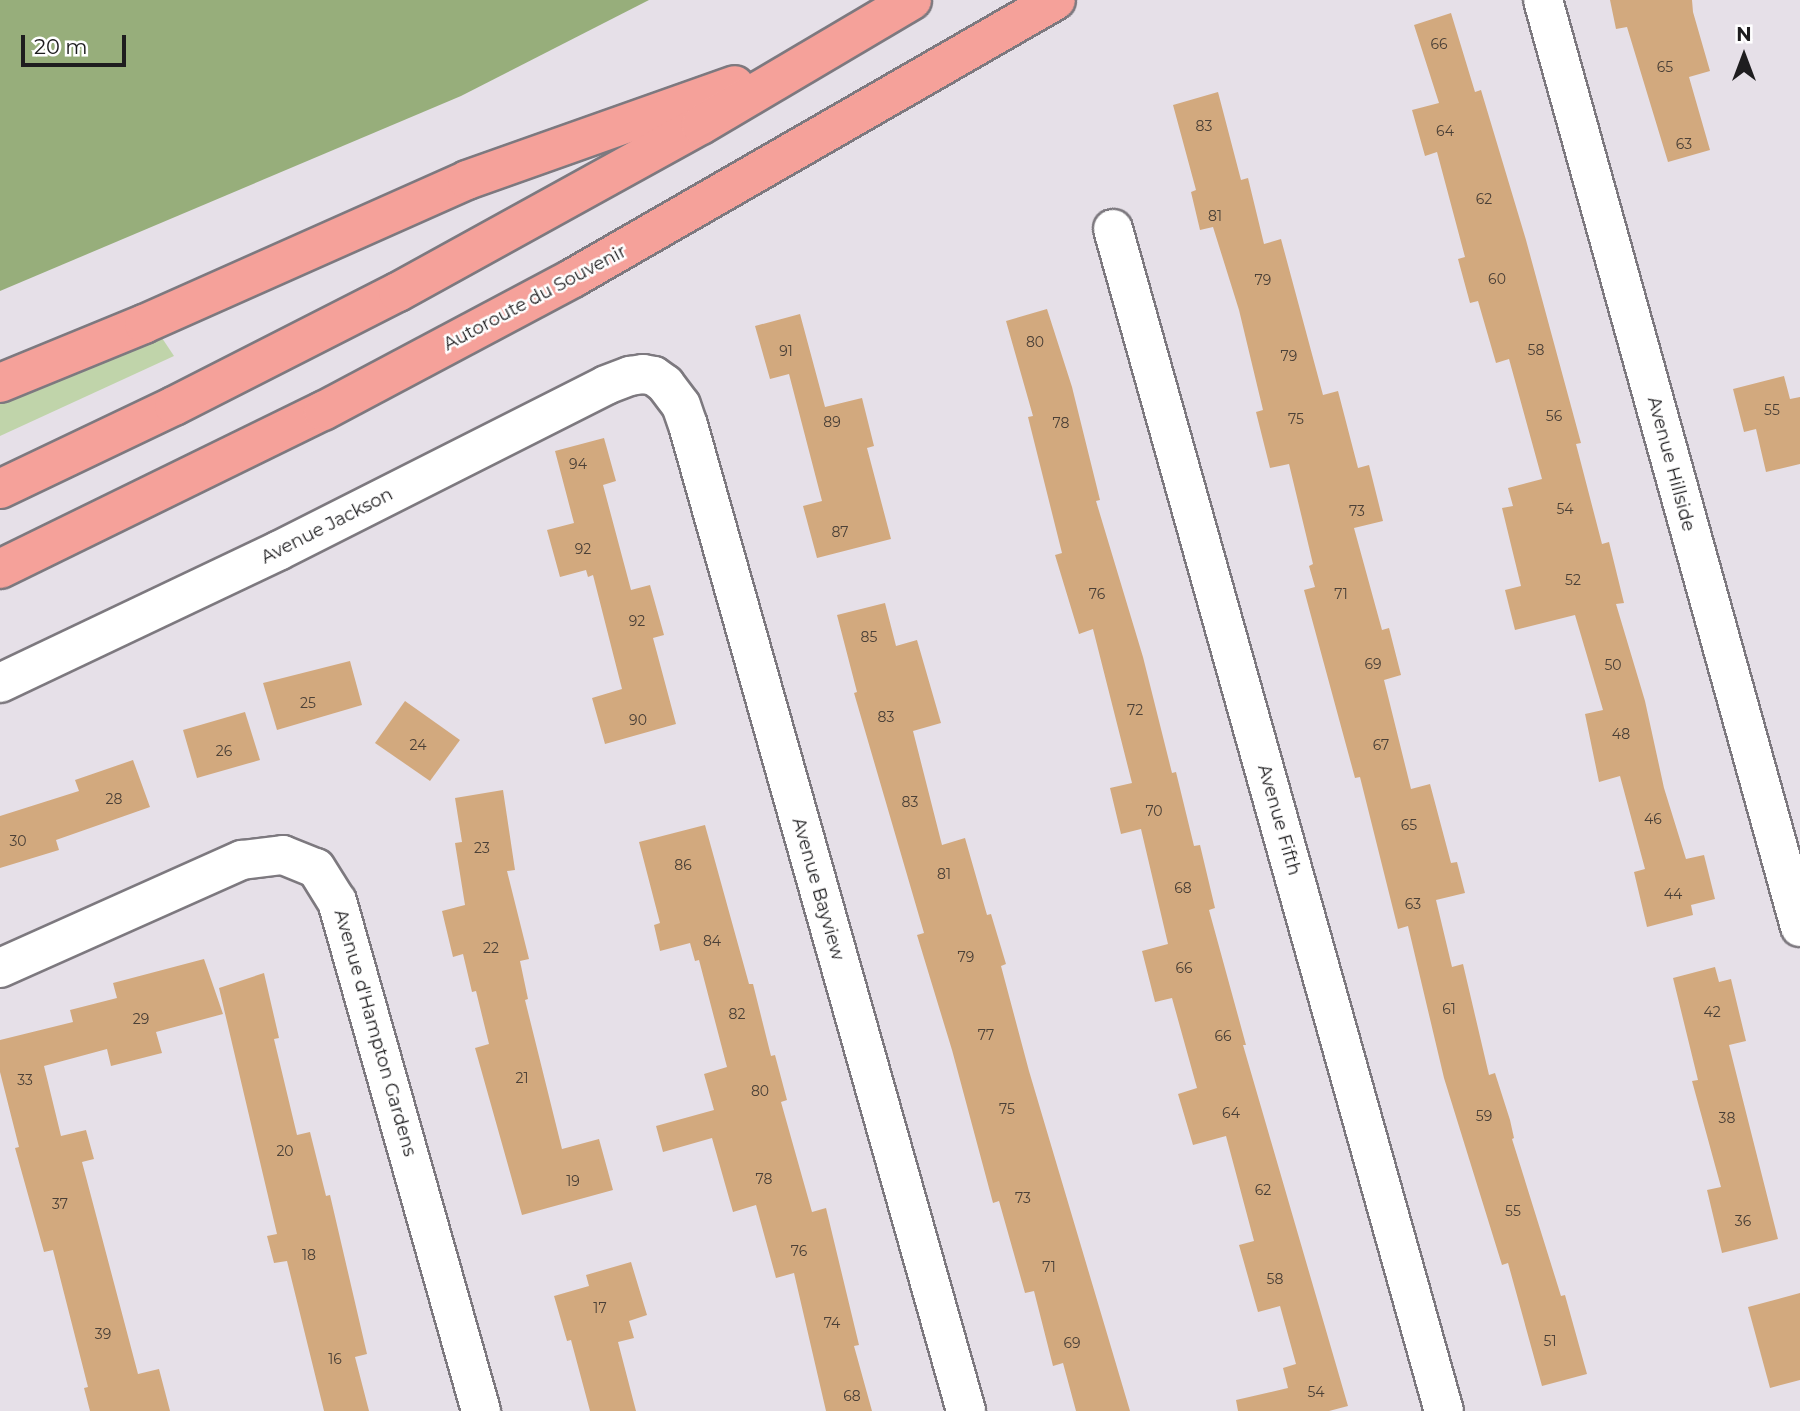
<!DOCTYPE html>
<html>
<head>
<meta charset="utf-8">
<style>
  body { margin:0 }
  #map { position:relative; width:1800px; height:1411px; overflow:hidden; background:#e6e0e8; font-family:Montserrat,sans-serif }
  div>[style] { position:absolute }
  .green>* { inset:0; background:#c0d4aa }
  .forest>* { inset:0; background:#97ae7b }
  .building>* { inset:0; background:#d2a97e }
  .roads { filter:drop-shadow(2px 0 #7d797f) drop-shadow(-2px 0 #7d797f) drop-shadow(0 2px #7d797f) drop-shadow(0 -2px #7d797f) }
  .street>* { height:38px; margin:-19px; padding:0 19px; transform-origin:19px; border-radius:19px; background:#fff }
  .highway>* { height:38px; margin:-19px; padding:0 19px; transform-origin:19px; border-radius:19px; background:#f5a19a }
  span { translate:-50% -50%; white-space:nowrap; text-align:center; line-height:1.15; -webkit-text-stroke:5px #fff; paint-order:stroke }
  .number-label { font-size:14px; color:#4b4037 }
  .number-label span { -webkit-text-stroke-width:0 }
  .street-label { font-size:18px; color:#1e1d1f }
  .north { position:absolute; left:1709px; top:21px; width:70px; height:70px; -webkit-text-stroke:5px #fff; paint-order:stroke; rotate:0deg; font-size:19px; font-weight:700; line-height:28px; text-align:center; color:#1e1d1f }
  .north::after { content:''; display:block; margin:auto; width:24px; height:32px; background:#1e1d1f; clip-path:polygon(50% 0,100% 100%,50% 72%,0 100%) }
  .scale { position:absolute; left:21px; top:35px; width:105px; height:32px; box-sizing:border-box; border:4px solid #1e1d1f; border-top:0; padding-left:9px; font-size:21px; line-height:24px; white-space:nowrap; color:#1e1d1f; -webkit-text-stroke:5px #fff; paint-order:stroke }
</style>
</head>
<body>
<div id="map">
  <div class="green">
    <div style="clip-path:polygon(158px 332px,174px 356px,0 436px,0 395px)"></div>
  </div>
  <div class="forest">
    <div style="clip-path:polygon(0 0,649px 0,461px 96px,0 291px)"></div>
  </div>
  <div class="building">
    <div style="clip-path:polygon(1610px 0,1692px 0,1693px 12px,1710px 71px,1689px 77px,1710px 150px,1668px 162px,1627px 27px,1616px 29px)"></div>
    <div style="clip-path:polygon(1451px 13px,1475px 92px,1481px 90px,1526px 240px,1581px 443px,1576px 444px,1602px 544px,1609px 542px,1624px 603px,1616px 604px,1645px 701px,1664px 788px,1686px 859px,1704px 855px,1715px 899px,1691px 905px,1693px 915px,1647px 927px,1634px 872px,1645px 869px,1620px 776px,1599px 782px,1585px 714px,1603px 710px,1575px 615px,1515px 630px,1505px 590px,1521px 586px,1502px 508px,1513px 506px,1508px 488px,1542px 479px,1509px 359px,1496px 363px,1478px 301px,1470px 303px,1458px 259px,1465px 257px,1437px 152px,1425px 156px,1412px 110px,1439px 103px,1414px 25px)"></div>
    <div style="clip-path:polygon(1218px 92px,1241px 180px,1248px 178px,1264px 244px,1281px 239px,1323px 395px,1338px 391px,1358px 468px,1369px 465px,1383px 521px,1354px 528px,1382px 630px,1389px 628px,1401px 675px,1384px 680px,1411px 789px,1430px 784px,1451px 863px,1457px 862px,1465px 893px,1436px 900px,1452px 967px,1463px 964px,1489px 1075px,1495px 1073px,1510px 1120px,1514px 1138px,1512px 1139px,1561px 1296px,1565px 1295px,1587px 1374px,1542px 1386px,1508px 1263px,1502px 1265px,1444px 1078px,1408px 926px,1398px 929px,1360px 777px,1355px 778px,1304px 590px,1315px 587px,1309px 566px,1313px 564px,1289px 464px,1270px 468px,1256px 412px,1263px 410px,1239px 310px,1213px 227px,1200px 230px,1191px 192px,1196px 190px,1173px 105px)"></div>
    <div style="clip-path:polygon(1047px 309px,1072px 387px,1100px 500px,1096px 501px,1143px 657px,1172px 773px,1176px 772px,1194px 846px,1200px 845px,1215px 908px,1209px 910px,1246px 1045px,1243px 1045px,1348px 1406px,1329px 1411px,1238px 1411px,1236px 1400px,1288px 1388px,1283px 1368px,1296px 1364px,1280px 1306px,1258px 1312px,1239px 1245px,1254px 1241px,1226px 1136px,1193px 1145px,1178px 1094px,1197px 1088px,1172px 998px,1155px 1002px,1142px 951px,1168px 944px,1141px 829px,1121px 834px,1110px 788px,1132px 783px,1093px 629px,1079px 634px,1055px 555px,1062px 553px,1028px 417px,1033px 416px,1006px 321px)"></div>
    <div style="clip-path:polygon(800px 314px,825px 407px,862px 398px,874px 446px,867px 448px,891px 539px,817px 558px,803px 506px,822px 501px,789px 374px,770px 379px,755px 326px)"></div>
    <div style="clip-path:polygon(1784px 376px,1790px 399px,1800px 397px,1800px 464px,1766px 472px,1756px 429px,1744px 432px,1733px 389px)"></div>
    <div style="clip-path:polygon(604px 438px,616px 481px,603px 485px,631px 590px,650px 585px,664px 635px,653px 638px,676px 724px,605px 744px,592px 698px,622px 689px,593px 575px,588px 577px,586px 570px,560px 577px,547px 530px,574px 523px,555px 451px)"></div>
    <div style="clip-path:polygon(885px 603px,896px 646px,917px 640px,941px 723px,913px 731px,942px 845px,965px 838px,987px 915px,991px 914px,1006px 964px,1001px 966px,1029px 1071px,1130px 1411px,1076px 1411px,1063px 1363px,1053px 1366px,1034px 1291px,1025px 1293px,999px 1201px,993px 1203px,952px 1050px,917px 935px,924px 933px,854px 693px,857px 692px,837px 615px)"></div>
    <div style="clip-path:polygon(350px 661px,362px 705px,277px 730px,263px 683px)"></div>
    <div style="clip-path:polygon(405px 701px,460px 740px,430px 781px,375px 743px)"></div>
    <div style="clip-path:polygon(245px 712px,260px 760px,197px 778px,183px 730px)"></div>
    <div style="clip-path:polygon(133px 760px,150px 807px,56px 840px,59px 850px,0 868px,0 816px,79px 791px,75px 780px)"></div>
    <div style="clip-path:polygon(503px 790px,515px 870px,507px 871px,529px 959px,520px 961px,528px 999px,525px 1000px,562px 1149px,599px 1139px,613px 1190px,522px 1215px,475px 1048px,489px 1044px,476px 991px,472px 992px,463px 954px,453px 957px,442px 911px,465px 905px,455px 843px,462px 842px,455px 798px)"></div>
    <div style="clip-path:polygon(705px 825px,749px 984px,753px 984px,771px 1056px,775px 1055px,787px 1100px,781px 1102px,812px 1212px,826px 1208px,859px 1345px,854px 1346px,872px 1411px,826px 1411px,794px 1273px,776px 1278px,756px 1205px,733px 1212px,712px 1138px,663px 1152px,656px 1126px,714px 1110px,704px 1074px,727px 1067px,699px 960px,695px 961px,690px 943px,660px 951px,654px 925px,660px 923px,639px 842px)"></div>
    <div style="clip-path:polygon(204px 959px,223px 1014px,156px 1032px,162px 1053px,111px 1066px,107px 1049px,44px 1066px,61px 1136px,86px 1130px,94px 1159px,82px 1162px,138px 1374px,159px 1369px,170px 1411px,90px 1411px,84px 1388px,88px 1387px,53px 1250px,44px 1252px,15px 1148px,19px 1147px,0 1072px,0 1040px,73px 1022px,70px 1010px,117px 998px,113px 983px)"></div>
    <div style="clip-path:polygon(1715px 967px,1719px 982px,1731px 979px,1746px 1041px,1729px 1045px,1778px 1239px,1722px 1253px,1707px 1190px,1721px 1187px,1692px 1081px,1698px 1080px,1673px 978px)"></div>
    <div style="clip-path:polygon(264px 973px,279px 1038px,274px 1039px,297px 1135px,310px 1132px,326px 1196px,330px 1195px,367px 1354px,355px 1357px,369px 1411px,324px 1411px,287px 1261px,274px 1263px,267px 1236px,277px 1234px,219px 988px)"></div>
    <div style="clip-path:polygon(631px 1262px,647px 1315px,629px 1321px,634px 1338px,618px 1342px,636px 1411px,590px 1411px,571px 1340px,567px 1341px,554px 1296px,589px 1286px,586px 1275px)"></div>
    <div style="clip-path:polygon(1800px 1293px,1800px 1380px,1770px 1388px,1748px 1307px)"></div>
  </div>
  <div class="roads">
    <div class="street">
      <div style="left:1543px;top:0;width:962px;rotate:74.5deg"></div>
      <div style="left:1113px;top:229px;width:1227px;rotate:74.36deg"></div>
      <div style="left:0;top:683px;width:308px;rotate:-25.4deg"></div>
      <div style="left:278px;top:551px;width:368px;rotate:-26.8deg"></div>
      <div style="left:606px;top:385px;width:26px;rotate:-21deg"></div>
      <div style="left:630px;top:376px;width:13px;rotate:-9deg"></div>
      <div style="left:643px;top:374px;width:11px;rotate:10deg"></div>
      <div style="left:654px;top:376px;width:14px;rotate:36deg"></div>
      <div style="left:665px;top:384px;width:26px;rotate:53deg"></div>
      <div style="left:681px;top:405px;width:21px;rotate:71deg"></div>
      <div style="left:688px;top:425px;width:1024px;rotate:74.25deg"></div>
      <div style="left:0;top:968px;width:265px;rotate:-24.1deg"></div>
      <div style="left:242px;top:860px;width:41px;rotate:-7deg"></div>
      <div style="left:283px;top:855px;width:35px;rotate:22deg"></div>
      <div style="left:316px;top:868px;width:39px;rotate:58deg"></div>
      <div style="left:337px;top:901px;width:530px;rotate:74.23deg"></div>
    </div>
    <div class="highway">
      <div style="left:0;top:383px;width:156px;rotate:-22.3deg"></div>
      <div style="left:144px;top:324px;width:354px;rotate:-24deg"></div>
      <div style="left:467px;top:180px;width:284px;rotate:-19.5deg"></div>
      <div style="left:0;top:489px;width:193px;rotate:-25.5deg"></div>
      <div style="left:174px;top:406px;width:251px;rotate:-27deg"></div>
      <div style="left:398px;top:292px;width:346px;rotate:-28.9deg"></div>
      <div style="left:701px;top:125px;width:245px;rotate:-30.6deg"></div>
      <div style="left:0;top:569px;width:360px;rotate:-26.1deg"></div>
      <div style="left:323px;top:411px;width:283px;rotate:-28deg"></div>
      <div style="left:573px;top:278px;width:557px;rotate:-29.92deg"></div>
    </div>
  </div>
  <div class="number-label">
    <span style="left:1439px;top:44px">66</span>
    <span style="left:1665px;top:67px">65</span>
    <span style="left:1204px;top:126px">83</span>
    <span style="left:1445px;top:131px">64</span>
    <span style="left:1684px;top:144px">63</span>
    <span style="left:1484px;top:199px">62</span>
    <span style="left:1215px;top:216px">81</span>
    <span style="left:1497px;top:279px">60</span>
    <span style="left:1263px;top:280px">79</span>
    <span style="left:1035px;top:342px">80</span>
    <span style="left:1536px;top:350px">58</span>
    <span style="left:786px;top:351px">91</span>
    <span style="left:1289px;top:356px">79</span>
    <span style="left:1772px;top:410px">55</span>
    <span style="left:1554px;top:416px">56</span>
    <span style="left:1296px;top:419px">75</span>
    <span style="left:832px;top:422px">89</span>
    <span style="left:1061px;top:423px">78</span>
    <span style="left:578px;top:464px">94</span>
    <span style="left:1565px;top:509px">54</span>
    <span style="left:1357px;top:511px">73</span>
    <span style="left:840px;top:532px">87</span>
    <span style="left:583px;top:549px">92</span>
    <span style="left:1573px;top:580px">52</span>
    <span style="left:1097px;top:594px">76</span>
    <span style="left:1341px;top:594px">71</span>
    <span style="left:637px;top:621px">92</span>
    <span style="left:869px;top:637px">85</span>
    <span style="left:1373px;top:664px">69</span>
    <span style="left:1613px;top:665px">50</span>
    <span style="left:308px;top:703px">25</span>
    <span style="left:1135px;top:710px">72</span>
    <span style="left:886px;top:717px">83</span>
    <span style="left:638px;top:720px">90</span>
    <span style="left:1621px;top:734px">48</span>
    <span style="left:418px;top:745px">24</span>
    <span style="left:1381px;top:745px">67</span>
    <span style="left:224px;top:751px">26</span>
    <span style="left:114px;top:799px">28</span>
    <span style="left:910px;top:802px">83</span>
    <span style="left:1154px;top:811px">70</span>
    <span style="left:1653px;top:819px">46</span>
    <span style="left:1409px;top:825px">65</span>
    <span style="left:18px;top:841px">30</span>
    <span style="left:482px;top:848px">23</span>
    <span style="left:683px;top:865px">86</span>
    <span style="left:944px;top:874px">81</span>
    <span style="left:1183px;top:888px">68</span>
    <span style="left:1673px;top:894px">44</span>
    <span style="left:1413px;top:904px">63</span>
    <span style="left:712px;top:941px">84</span>
    <span style="left:491px;top:948px">22</span>
    <span style="left:966px;top:957px">79</span>
    <span style="left:1184px;top:968px">66</span>
    <span style="left:1449px;top:1009px">61</span>
    <span style="left:1712px;top:1012px">42</span>
    <span style="left:737px;top:1014px">82</span>
    <span style="left:141px;top:1019px">29</span>
    <span style="left:986px;top:1035px">77</span>
    <span style="left:1223px;top:1036px">66</span>
    <span style="left:522px;top:1078px">21</span>
    <span style="left:25px;top:1080px">33</span>
    <span style="left:760px;top:1091px">80</span>
    <span style="left:1007px;top:1109px">75</span>
    <span style="left:1231px;top:1113px">64</span>
    <span style="left:1484px;top:1116px">59</span>
    <span style="left:1727px;top:1118px">38</span>
    <span style="left:285px;top:1151px">20</span>
    <span style="left:764px;top:1179px">78</span>
    <span style="left:573px;top:1181px">19</span>
    <span style="left:1263px;top:1190px">62</span>
    <span style="left:1023px;top:1198px">73</span>
    <span style="left:60px;top:1204px">37</span>
    <span style="left:1513px;top:1211px">55</span>
    <span style="left:1743px;top:1221px">36</span>
    <span style="left:799px;top:1251px">76</span>
    <span style="left:309px;top:1255px">18</span>
    <span style="left:1049px;top:1267px">71</span>
    <span style="left:1275px;top:1279px">58</span>
    <span style="left:600px;top:1308px">17</span>
    <span style="left:832px;top:1323px">74</span>
    <span style="left:103px;top:1334px">39</span>
    <span style="left:1550px;top:1341px">51</span>
    <span style="left:1072px;top:1343px">69</span>
    <span style="left:335px;top:1359px">16</span>
    <span style="left:1316px;top:1392px">54</span>
    <span style="left:852px;top:1396px">68</span>
  </div>
  <div class="street-label">
    <span style="left:535px;top:298px;rotate:-28deg">Autoroute du Souvenir</span>
    <span style="left:1671px;top:464px;rotate:75deg">Avenue Hillside</span>
    <span style="left:327px;top:526px;rotate:-27deg">Avenue Jackson</span>
    <span style="left:1279px;top:820px;rotate:74deg">Avenue Fifth</span>
    <span style="left:818px;top:889px;rotate:74deg">Avenue Bayview</span>
    <span style="left:375px;top:1033px;rotate:74deg">Avenue d'Hampton Gardens</span>
  </div>
  <div class="north">N</div>
  <div class="scale">20 m</div>
</div>
</body>
</html>
